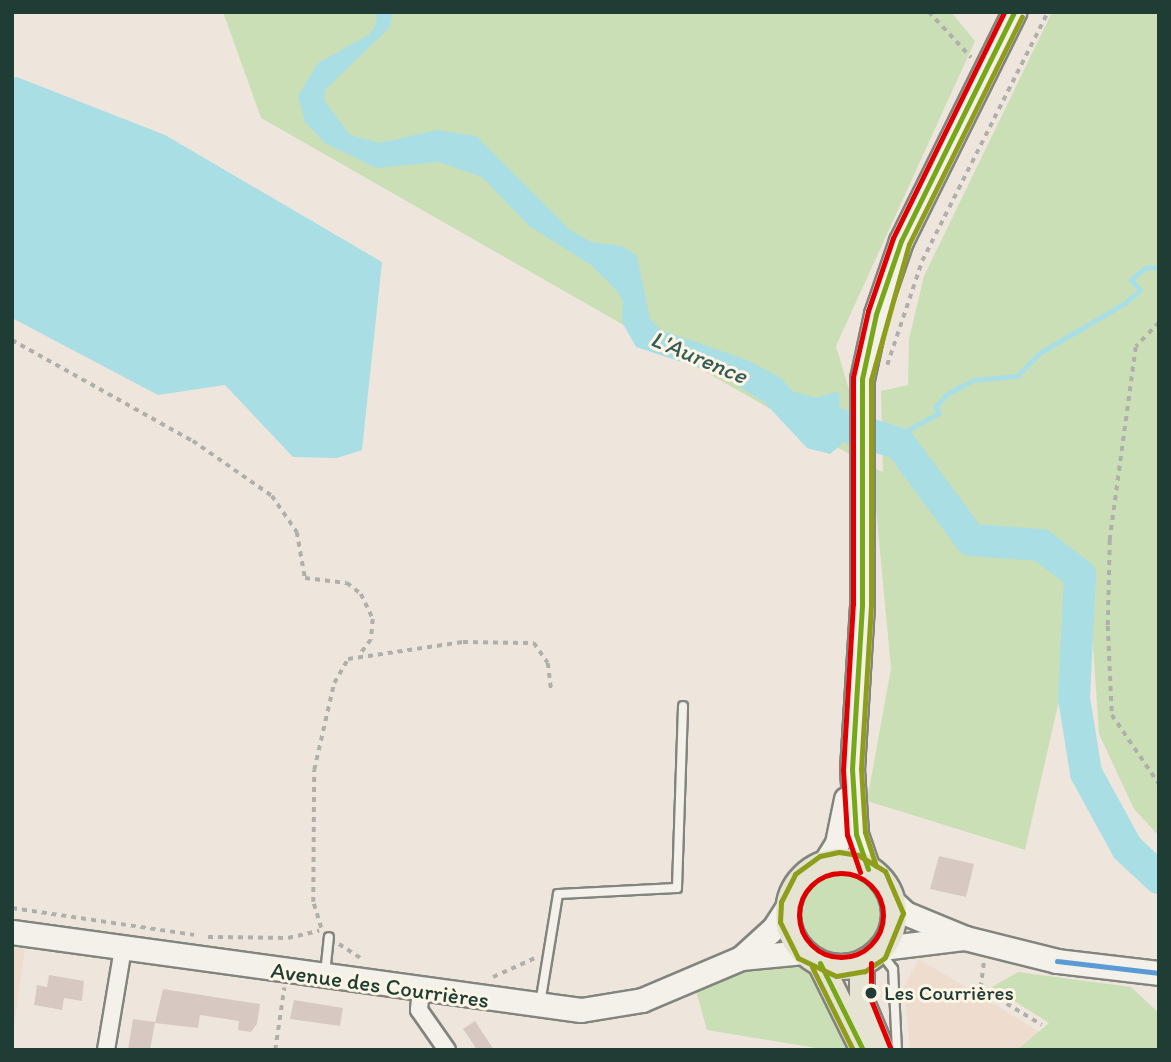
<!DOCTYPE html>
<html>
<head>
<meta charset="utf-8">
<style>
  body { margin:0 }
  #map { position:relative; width:1171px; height:1062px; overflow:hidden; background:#eee6dd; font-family:Itim,sans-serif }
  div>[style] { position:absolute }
  .built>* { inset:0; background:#eedcce }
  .green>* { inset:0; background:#cbdfb6 }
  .round { border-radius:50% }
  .water>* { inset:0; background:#a9dee5 }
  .stream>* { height:5px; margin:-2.5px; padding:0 2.5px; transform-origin:2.5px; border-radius:2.5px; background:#a9dee5 }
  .river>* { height:32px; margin:-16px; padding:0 16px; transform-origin:16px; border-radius:16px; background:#a9dee5 }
  .building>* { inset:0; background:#d7c9c2 }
  .path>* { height:3.5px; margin-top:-1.75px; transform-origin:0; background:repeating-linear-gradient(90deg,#afb0ab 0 5px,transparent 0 10px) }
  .roads { filter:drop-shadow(2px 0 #82847e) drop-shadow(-2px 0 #82847e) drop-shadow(0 2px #82847e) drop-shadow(0 -2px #82847e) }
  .service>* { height:8px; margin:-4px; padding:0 4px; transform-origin:4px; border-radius:4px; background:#f4f0ea }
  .minor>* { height:16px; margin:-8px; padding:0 8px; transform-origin:8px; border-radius:8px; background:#f4f0ea }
  .secondary>* { height:23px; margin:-11.5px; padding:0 11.5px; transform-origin:11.5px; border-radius:11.5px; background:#f4f0ea }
  .primary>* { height:24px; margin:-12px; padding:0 12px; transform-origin:12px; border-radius:12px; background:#e7e3d3 }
  .primary>.ring { margin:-12px; padding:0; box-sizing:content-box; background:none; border:24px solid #e7e3d3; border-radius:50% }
  .bus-1>* { height:5px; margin:-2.5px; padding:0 2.5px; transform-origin:2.5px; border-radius:2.5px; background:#77a817 }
  .bus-2>* { height:5px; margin:-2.5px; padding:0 2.5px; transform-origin:2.5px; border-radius:2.5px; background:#8f9e1a }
  .bus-3>* { height:5px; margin:-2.5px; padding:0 2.5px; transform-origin:2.5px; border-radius:2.5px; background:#df0101 }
  .bus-3>.ring { margin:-2.5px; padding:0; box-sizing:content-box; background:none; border:5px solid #df0101; border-radius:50% }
  .bus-4>* { height:5px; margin:-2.5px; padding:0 2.5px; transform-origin:2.5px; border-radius:2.5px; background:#5b9bd5 }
  .dots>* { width:19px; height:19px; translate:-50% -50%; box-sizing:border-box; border:4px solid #fcf5e5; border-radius:50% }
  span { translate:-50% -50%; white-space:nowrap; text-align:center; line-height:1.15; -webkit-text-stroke:6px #fcf5e5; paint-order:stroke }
  .bus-label { font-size:21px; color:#1f3d34 }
  .left { translate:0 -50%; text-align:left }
  .street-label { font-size:23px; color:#1f3d34 }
  .water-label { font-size:24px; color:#355c58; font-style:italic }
  .frame { position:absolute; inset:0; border:14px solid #1f3d34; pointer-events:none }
</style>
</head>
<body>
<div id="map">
  <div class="built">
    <div style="clip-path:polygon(12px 948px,25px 949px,12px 1038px)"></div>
    <div style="clip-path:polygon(919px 959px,1040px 1032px,1017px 1050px,910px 1050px,904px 987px)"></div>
  </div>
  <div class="green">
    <div style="clip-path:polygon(223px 12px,951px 12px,975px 41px,836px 346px,872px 467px,883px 472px,881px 391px,908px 385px,909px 339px,924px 276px,1052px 12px,1159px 12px,1159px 836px,1134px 809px,1099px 734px,1088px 573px,1025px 850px,867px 801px,891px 668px,872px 467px,261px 118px)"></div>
    <div class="round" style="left:802px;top:875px;width:78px;height:78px"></div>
    <div style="clip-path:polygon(804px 952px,863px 1050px,828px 1050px,707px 1030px,693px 980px)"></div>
    <div style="clip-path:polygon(1018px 972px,1131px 987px,1159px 1013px,1159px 1050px,1017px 1050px,1049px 1023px,992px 987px)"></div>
  </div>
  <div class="water">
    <div style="clip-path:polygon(375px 12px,393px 12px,389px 28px,325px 90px,324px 100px,350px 135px,380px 143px,437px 130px,476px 136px,570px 230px,591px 242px,622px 246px,637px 256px,650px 319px,661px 330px,747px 360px,781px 378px,792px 391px,816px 398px,839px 391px,841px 445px,830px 454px,807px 448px,765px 403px,721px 375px,636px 347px,622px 322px,623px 301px,616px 290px,591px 265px,529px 226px,482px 177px,438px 162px,376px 168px,325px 143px,305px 122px,298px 96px,318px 63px,370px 34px,377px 22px)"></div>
    <div style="clip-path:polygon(17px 77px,165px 135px,382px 262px,362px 450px,337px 458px,293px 457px,225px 385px,158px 395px,12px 318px,12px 78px)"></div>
  </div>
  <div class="stream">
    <div style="left:900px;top:444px;width:17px;rotate:-59deg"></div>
    <div style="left:909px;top:429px;width:34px;rotate:-28deg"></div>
    <div style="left:939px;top:413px;width:7px;rotate:-124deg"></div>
    <div style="left:935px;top:407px;width:18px;rotate:-47deg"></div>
    <div style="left:947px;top:394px;width:30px;rotate:-28deg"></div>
    <div style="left:973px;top:380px;width:44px;rotate:-5.2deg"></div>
    <div style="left:1017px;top:376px;width:30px;rotate:-46deg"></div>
    <div style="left:1038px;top:354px;width:101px;rotate:-30.4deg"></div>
    <div style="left:1125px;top:303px;width:20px;rotate:-41deg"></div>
    <div style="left:1140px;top:290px;width:13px;rotate:-132deg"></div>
    <div style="left:1131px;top:280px;width:18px;rotate:-41deg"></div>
    <div style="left:1145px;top:268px;width:14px;rotate:-4deg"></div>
  </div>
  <div class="river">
    <div style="left:800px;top:412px;width:105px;rotate:17.7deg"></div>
    <div style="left:900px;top:444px;width:119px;rotate:53.5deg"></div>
    <div style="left:971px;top:540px;width:70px;rotate:4.1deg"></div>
    <div style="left:1041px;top:545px;width:49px;rotate:37.6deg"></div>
    <div style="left:1080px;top:575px;width:123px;rotate:92.8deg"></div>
    <div style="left:1074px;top:698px;width:76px;rotate:80.9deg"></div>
    <div style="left:1086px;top:773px;width:85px;rotate:61.3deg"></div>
    <div style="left:1127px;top:848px;width:44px;rotate:43.2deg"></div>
  </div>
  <div class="building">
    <div style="clip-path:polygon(939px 856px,974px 864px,966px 897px,930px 889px)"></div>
    <div style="clip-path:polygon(49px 975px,84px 981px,82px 1001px,64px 998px,62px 1010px,34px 1005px,37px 985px,47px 987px)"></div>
    <div style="clip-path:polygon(163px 989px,260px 1004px,257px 1024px,251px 1032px,238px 1030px,239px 1021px,200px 1015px,198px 1028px,155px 1023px)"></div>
    <div style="clip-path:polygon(294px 1000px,343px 1008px,340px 1026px,290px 1019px)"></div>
    <div style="clip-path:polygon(133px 1019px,155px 1022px,150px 1050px,128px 1050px)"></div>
    <div style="clip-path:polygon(475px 1021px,494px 1050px,477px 1050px,468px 1036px,463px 1029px)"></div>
  </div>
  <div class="path">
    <div style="left:929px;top:12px;width:62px;rotate:47deg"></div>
    <div style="left:1159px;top:323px;width:33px;rotate:134deg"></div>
    <div style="left:1136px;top:347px;width:195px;rotate:97.7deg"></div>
    <div style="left:1110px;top:540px;width:86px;rotate:91.3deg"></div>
    <div style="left:1108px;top:626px;width:89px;rotate:87.4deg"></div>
    <div style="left:1112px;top:715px;width:83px;rotate:55.7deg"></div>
    <div style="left:12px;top:340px;width:207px;rotate:29.2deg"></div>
    <div style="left:193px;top:441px;width:96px;rotate:34.8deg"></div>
    <div style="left:272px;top:496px;width:44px;rotate:55.2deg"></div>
    <div style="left:297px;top:532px;width:47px;rotate:80.1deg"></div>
    <div style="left:305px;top:578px;width:42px;rotate:6.8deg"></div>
    <div style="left:347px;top:583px;width:18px;rotate:38deg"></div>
    <div style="left:361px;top:594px;width:28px;rotate:64deg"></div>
    <div style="left:373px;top:619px;width:21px;rotate:95deg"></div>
    <div style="left:371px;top:640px;width:20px;rotate:127deg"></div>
    <div style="left:887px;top:365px;width:110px;rotate:-71.4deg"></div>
    <div style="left:922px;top:261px;width:279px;rotate:-63.2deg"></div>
    <div style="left:12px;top:908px;width:184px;rotate:8.4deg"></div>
    <div style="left:321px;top:928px;width:27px;rotate:-107deg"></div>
    <div style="left:313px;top:902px;width:132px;rotate:-89.6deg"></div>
    <div style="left:314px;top:770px;width:89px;rotate:-77.1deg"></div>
    <div style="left:334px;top:683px;width:28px;rotate:-60deg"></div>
    <div style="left:348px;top:659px;width:116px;rotate:-8.4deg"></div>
    <div style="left:463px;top:642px;width:71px;rotate:0.8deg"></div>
    <div style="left:534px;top:643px;width:24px;rotate:55deg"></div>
    <div style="left:548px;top:663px;width:26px;rotate:83deg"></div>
    <div style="left:208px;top:937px;width:80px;rotate:0.7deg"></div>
    <div style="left:288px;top:938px;width:32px;rotate:-13deg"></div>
    <div style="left:339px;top:944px;width:27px;rotate:33deg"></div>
    <div style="left:984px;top:963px;width:25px;rotate:97deg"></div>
    <div style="left:981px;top:988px;width:71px;rotate:31.2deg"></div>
    <div style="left:493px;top:977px;width:48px;rotate:-24.4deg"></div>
    <div style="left:275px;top:1050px;width:63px;rotate:-81.7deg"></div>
  </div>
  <div class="roads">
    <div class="service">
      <div style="left:881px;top:953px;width:20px;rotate:53deg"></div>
      <div style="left:893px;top:969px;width:81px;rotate:87.2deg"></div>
      <div style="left:325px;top:974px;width:37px;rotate:-84deg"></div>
      <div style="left:540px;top:1004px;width:111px;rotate:-80.7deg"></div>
      <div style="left:558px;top:894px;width:119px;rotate:-2.9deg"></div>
      <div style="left:677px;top:888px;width:182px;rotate:-88.1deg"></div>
    </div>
    <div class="minor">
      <div style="left:421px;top:990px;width:20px;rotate:96deg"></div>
      <div style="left:419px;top:1010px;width:49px;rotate:55deg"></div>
      <div style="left:106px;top:1050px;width:103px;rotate:-80.5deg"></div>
    </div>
    <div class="secondary">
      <div style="left:824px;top:864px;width:25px;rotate:-58deg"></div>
      <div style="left:837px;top:843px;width:45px;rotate:-78.4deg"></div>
      <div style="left:868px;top:869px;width:37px;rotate:-109deg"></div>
      <div style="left:856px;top:834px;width:65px;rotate:-93.5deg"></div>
      <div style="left:852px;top:769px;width:165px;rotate:-86.5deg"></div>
      <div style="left:862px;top:604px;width:225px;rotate:-90deg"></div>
      <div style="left:862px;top:379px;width:66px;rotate:-77.8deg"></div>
      <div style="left:876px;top:314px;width:77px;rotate:-71.1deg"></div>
      <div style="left:901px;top:241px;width:255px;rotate:-63.7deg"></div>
      <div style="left:892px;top:901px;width:18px;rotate:43deg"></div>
      <div style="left:905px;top:913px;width:65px;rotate:22.6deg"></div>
      <div style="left:965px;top:938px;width:95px;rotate:14deg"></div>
      <div style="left:1057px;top:961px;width:103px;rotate:6.7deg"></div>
      <div style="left:12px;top:932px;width:574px;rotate:7.81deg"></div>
      <div style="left:581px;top:1010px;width:62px;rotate:-9.3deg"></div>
      <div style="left:642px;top:1000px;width:108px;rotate:-23deg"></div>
      <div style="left:741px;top:958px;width:45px;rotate:-42.3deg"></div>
      <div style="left:774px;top:928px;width:27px;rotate:-57deg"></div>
      <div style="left:882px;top:948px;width:84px;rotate:-6.9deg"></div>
      <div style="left:741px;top:958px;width:63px;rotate:-5.4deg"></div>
    </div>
    <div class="primary">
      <div class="ring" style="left:788px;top:861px;width:82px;height:82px"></div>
      <div style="left:820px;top:963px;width:97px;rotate:63.7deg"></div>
      <div style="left:862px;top:963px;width:39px;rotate:90deg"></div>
      <div style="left:862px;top:1002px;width:52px;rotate:67.4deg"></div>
    </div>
  </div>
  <div class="bus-1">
    <div style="left:868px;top:869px;width:37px;rotate:-109deg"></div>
    <div style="left:856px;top:834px;width:65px;rotate:-93.5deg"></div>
    <div style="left:852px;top:769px;width:165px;rotate:-86.5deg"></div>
    <div style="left:862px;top:604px;width:225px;rotate:-90deg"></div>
    <div style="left:862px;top:379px;width:66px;rotate:-77.8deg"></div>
    <div style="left:876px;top:314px;width:77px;rotate:-71.1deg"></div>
    <div style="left:901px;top:241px;width:255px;rotate:-63.7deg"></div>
    <div style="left:820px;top:963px;width:97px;rotate:63.7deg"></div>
  </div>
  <div class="bus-2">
    <div style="left:876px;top:866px;width:36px;rotate:-108deg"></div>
    <div style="left:865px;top:832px;width:63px;rotate:-93.6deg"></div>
    <div style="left:861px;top:769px;width:165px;rotate:-86.5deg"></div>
    <div style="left:871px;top:604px;width:224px;rotate:-90deg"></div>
    <div style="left:871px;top:380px;width:141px;rotate:-74.4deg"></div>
    <div style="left:909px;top:244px;width:254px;rotate:-63.6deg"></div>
    <div style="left:883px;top:959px;width:22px;rotate:146deg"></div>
    <div style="left:865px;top:971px;width:29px;rotate:170deg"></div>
    <div style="left:836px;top:976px;width:42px;rotate:-154.7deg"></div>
    <div style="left:798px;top:958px;width:40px;rotate:-116.6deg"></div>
    <div style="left:780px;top:922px;width:20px;rotate:-87deg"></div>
    <div style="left:781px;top:902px;width:31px;rotate:-63deg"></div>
    <div style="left:795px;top:874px;width:31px;rotate:-36deg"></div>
    <div style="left:820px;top:856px;width:19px;rotate:-12deg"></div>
    <div style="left:839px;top:852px;width:19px;rotate:9deg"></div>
    <div style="left:858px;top:855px;width:31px;rotate:31deg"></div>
    <div style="left:885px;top:871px;width:46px;rotate:66.8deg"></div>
    <div style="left:903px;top:913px;width:48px;rotate:112.2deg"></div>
    <div style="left:812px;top:967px;width:93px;rotate:63.7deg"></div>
  </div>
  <div class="bus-3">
    <div style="left:860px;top:872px;width:39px;rotate:-109deg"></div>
    <div style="left:847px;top:835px;width:65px;rotate:-93.5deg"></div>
    <div style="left:843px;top:770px;width:166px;rotate:-86.6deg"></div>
    <div style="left:853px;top:604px;width:227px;rotate:-90deg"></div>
    <div style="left:853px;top:377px;width:68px;rotate:-77.2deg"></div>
    <div style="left:868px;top:311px;width:77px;rotate:-71.1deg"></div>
    <div style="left:893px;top:238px;width:252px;rotate:-63.8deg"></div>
    <div class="ring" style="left:799px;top:873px;width:79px;height:79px"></div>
    <div style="left:871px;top:963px;width:37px;rotate:90deg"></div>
    <div style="left:871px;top:1000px;width:51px;rotate:68deg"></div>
  </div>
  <div class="bus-4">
    <div style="left:1057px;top:961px;width:103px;rotate:6.7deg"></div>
  </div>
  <div class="dots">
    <div style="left:871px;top:993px;background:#1f3d34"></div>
  </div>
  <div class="bus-label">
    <span class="left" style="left:884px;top:993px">Les Courrières</span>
  </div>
  <div class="street-label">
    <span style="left:380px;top:985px;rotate:8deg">Avenue des Courrières</span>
  </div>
  <div class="water-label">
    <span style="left:699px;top:357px;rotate:23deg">L'Aurence</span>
  </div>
  <div class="frame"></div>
</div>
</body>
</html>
